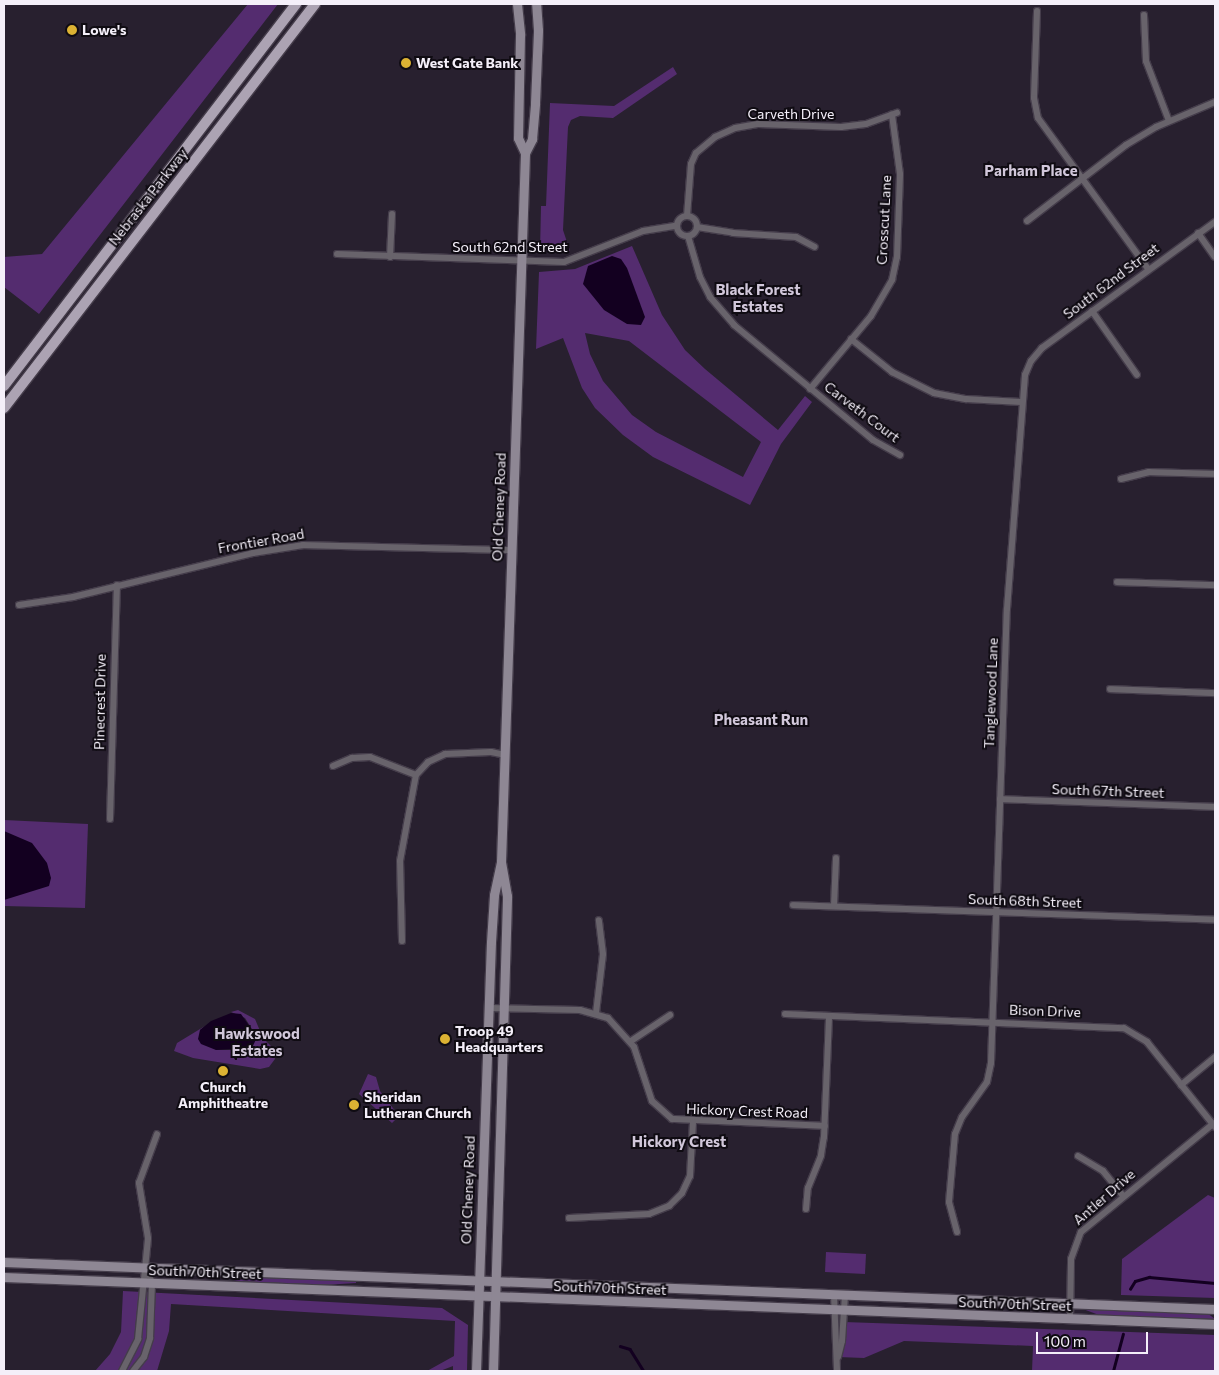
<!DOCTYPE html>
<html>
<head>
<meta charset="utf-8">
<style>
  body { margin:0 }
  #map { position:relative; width:1219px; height:1375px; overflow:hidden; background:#28202f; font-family:Commissioner,sans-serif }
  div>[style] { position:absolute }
  .green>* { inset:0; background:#542c6f }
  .water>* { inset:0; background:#130020 }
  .stream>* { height:2.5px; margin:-1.25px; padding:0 1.25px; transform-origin:1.25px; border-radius:1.25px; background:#130020 }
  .roads { filter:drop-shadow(1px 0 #453d4b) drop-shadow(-1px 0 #453d4b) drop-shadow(0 1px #453d4b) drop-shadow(0 -1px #453d4b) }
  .minor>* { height:6px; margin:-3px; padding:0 3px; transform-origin:3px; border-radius:3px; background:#68636b }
  .minor>.ring { margin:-3px; padding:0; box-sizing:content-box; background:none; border:6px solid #68636b; border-radius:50% }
  .secondary>* { height:9px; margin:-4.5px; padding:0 4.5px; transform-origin:4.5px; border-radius:4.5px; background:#8e8794 }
  .primary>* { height:10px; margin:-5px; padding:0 5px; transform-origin:5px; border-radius:5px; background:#aca3b3 }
  .dots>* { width:14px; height:14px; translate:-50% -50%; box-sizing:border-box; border:2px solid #0f0b12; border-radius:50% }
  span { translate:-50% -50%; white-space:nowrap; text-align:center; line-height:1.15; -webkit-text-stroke:4px #0f0b12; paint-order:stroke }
  .poi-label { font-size:14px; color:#f4eff9; font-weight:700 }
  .left { translate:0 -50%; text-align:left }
  .street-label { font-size:14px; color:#f4eff9 }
  .neighbourhood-label { font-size:15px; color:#d1c7da; font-weight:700 }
  .frame { position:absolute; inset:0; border:5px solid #f4eff9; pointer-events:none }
  .scale { position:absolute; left:1036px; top:1332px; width:112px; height:22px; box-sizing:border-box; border:2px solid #f4eff9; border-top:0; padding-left:6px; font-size:15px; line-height:18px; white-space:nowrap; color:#f4eff9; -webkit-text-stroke:4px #0f0b12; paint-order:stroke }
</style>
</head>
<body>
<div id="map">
  <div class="green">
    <div style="clip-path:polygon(248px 4px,278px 4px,39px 314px,4px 287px,4px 257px,42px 254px)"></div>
    <div style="clip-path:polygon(673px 67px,677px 74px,613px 118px,580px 116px,571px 120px,568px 127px,563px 230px,570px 251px,540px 251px,541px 206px,546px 206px,550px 103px,614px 106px)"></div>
    <div style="clip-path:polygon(evenodd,632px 246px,662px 315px,685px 350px,705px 369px,778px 430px,805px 396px,812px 402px,781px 444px,750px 505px,653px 457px,623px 435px,595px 408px,582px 388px,563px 338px,536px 349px,539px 272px,575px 269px,632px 246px,585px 333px,629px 341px,761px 442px,743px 477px,656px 432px,632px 415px,603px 381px,590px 354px,585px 333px)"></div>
    <div style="clip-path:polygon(4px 820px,88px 824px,85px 908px,4px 906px)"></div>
    <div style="clip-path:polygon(238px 1010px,255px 1019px,263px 1038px,273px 1048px,275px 1059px,269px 1067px,260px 1069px,193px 1058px,174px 1051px,177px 1043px,205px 1026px,200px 1030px,216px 1050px,248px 1050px,255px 1034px,245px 1018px,231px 1012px)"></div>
    <div style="clip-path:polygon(368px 1074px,376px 1077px,380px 1091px,399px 1116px,392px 1123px,359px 1094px)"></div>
    <div style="clip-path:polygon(1208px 1195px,1215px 1198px,1215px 1298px,1121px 1295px,1122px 1259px)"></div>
    <div style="clip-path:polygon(826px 1252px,866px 1254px,865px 1274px,825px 1272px)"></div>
    <div style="clip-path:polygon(258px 1277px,356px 1281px,356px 1283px,324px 1285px,233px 1281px)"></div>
    <div style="clip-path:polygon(123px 1291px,442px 1308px,468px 1325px,467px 1371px,453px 1371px,453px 1366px,440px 1371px,427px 1371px,454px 1356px,455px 1321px,171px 1304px,169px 1331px,157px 1371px,95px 1371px,110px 1354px,121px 1332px)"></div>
    <div style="clip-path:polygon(1083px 1309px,1207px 1313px,1215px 1319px,1099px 1315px)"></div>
    <div style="clip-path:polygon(844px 1322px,1215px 1335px,1215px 1371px,1032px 1371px,1033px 1346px,904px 1341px,864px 1358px,838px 1357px)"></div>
  </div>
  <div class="water">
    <div style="clip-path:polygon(612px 256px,621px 259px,627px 268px,645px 317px,641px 325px,627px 324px,604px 310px,583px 284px,588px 266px)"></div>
    <div style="clip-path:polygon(4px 831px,32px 843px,47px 863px,51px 878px,49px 886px,4px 900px)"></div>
    <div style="clip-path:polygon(231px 1013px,241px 1014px,257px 1037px,252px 1048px,216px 1050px,201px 1044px,198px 1039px,200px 1030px,211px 1021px)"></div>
  </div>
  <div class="stream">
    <div style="left:1130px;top:1289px;width:9px;rotate:-58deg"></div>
    <div style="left:1135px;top:1281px;width:15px;rotate:-16deg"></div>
    <div style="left:1149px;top:1277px;width:66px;rotate:5.2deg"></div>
    <div style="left:620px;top:1346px;width:10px;rotate:17deg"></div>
    <div style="left:630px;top:1349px;width:26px;rotate:58deg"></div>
    <div style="left:1113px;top:1371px;width:38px;rotate:-75deg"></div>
  </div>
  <div class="roads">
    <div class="minor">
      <div style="left:1037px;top:11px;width:87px;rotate:92deg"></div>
      <div style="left:1034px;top:98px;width:20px;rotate:79deg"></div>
      <div style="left:1038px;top:118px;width:187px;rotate:53.9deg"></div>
      <div style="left:1144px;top:15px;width:46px;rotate:87.5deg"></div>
      <div style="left:1146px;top:61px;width:64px;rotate:69deg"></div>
      <div class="ring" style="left:677px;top:216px;width:14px;height:14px"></div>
      <div style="left:687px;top:216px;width:52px;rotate:-85.6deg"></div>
      <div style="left:691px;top:164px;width:12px;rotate:-66deg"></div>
      <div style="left:696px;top:153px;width:25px;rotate:-40deg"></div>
      <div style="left:715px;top:137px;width:22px;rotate:-24deg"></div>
      <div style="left:735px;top:128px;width:23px;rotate:-10deg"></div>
      <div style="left:758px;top:124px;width:83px;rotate:2.1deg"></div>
      <div style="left:841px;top:127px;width:25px;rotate:-7deg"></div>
      <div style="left:866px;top:124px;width:33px;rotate:-20deg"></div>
      <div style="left:1027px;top:221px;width:125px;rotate:-37.5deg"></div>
      <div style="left:1126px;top:145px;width:35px;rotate:-31deg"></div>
      <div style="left:1156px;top:127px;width:64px;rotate:-23deg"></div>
      <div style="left:697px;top:227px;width:36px;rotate:9deg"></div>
      <div style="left:733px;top:233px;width:63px;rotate:3.6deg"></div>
      <div style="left:796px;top:237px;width:21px;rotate:28deg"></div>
      <div style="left:1198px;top:233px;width:29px;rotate:55deg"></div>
      <div style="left:688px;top:236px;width:43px;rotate:73.7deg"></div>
      <div style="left:700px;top:277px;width:22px;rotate:63deg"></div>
      <div style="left:710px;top:297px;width:37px;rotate:49deg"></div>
      <div style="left:734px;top:325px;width:180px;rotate:39.6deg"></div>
      <div style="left:873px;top:440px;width:31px;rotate:29deg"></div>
      <div style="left:337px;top:254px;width:227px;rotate:2deg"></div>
      <div style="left:564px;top:262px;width:85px;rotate:-21.4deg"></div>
      <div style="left:643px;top:231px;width:33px;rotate:-9deg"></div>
      <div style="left:390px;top:257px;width:43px;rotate:-87.3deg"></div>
      <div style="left:1092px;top:311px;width:78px;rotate:54.9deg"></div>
      <div style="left:851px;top:339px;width:53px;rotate:38.8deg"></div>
      <div style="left:892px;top:372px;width:47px;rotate:26.6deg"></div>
      <div style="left:934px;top:393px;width:33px;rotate:11deg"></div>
      <div style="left:966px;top:399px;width:55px;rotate:3.1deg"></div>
      <div style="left:810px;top:389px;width:95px;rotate:-50.1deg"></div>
      <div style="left:871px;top:316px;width:42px;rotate:-59.7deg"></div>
      <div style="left:892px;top:280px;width:24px;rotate:-78deg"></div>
      <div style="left:897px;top:257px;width:83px;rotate:-87.9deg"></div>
      <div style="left:900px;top:174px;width:60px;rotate:-97.7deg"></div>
      <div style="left:1121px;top:479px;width:29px;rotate:-14deg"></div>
      <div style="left:1149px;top:472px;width:66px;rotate:1.7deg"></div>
      <div style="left:1117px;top:582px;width:98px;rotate:1.8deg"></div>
      <div style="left:19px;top:605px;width:55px;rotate:-8.4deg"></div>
      <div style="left:73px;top:597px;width:185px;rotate:-13.7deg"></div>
      <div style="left:253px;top:553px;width:51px;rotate:-9.1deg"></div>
      <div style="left:303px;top:545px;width:209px;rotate:1.4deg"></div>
      <div style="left:1110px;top:689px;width:105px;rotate:2.2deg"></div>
      <div style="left:333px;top:766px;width:21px;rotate:-23deg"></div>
      <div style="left:352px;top:758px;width:18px;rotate:-3deg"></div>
      <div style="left:370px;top:757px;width:49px;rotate:21.4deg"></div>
      <div style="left:1000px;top:799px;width:215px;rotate:2.1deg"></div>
      <div style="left:110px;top:819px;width:234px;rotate:-88.3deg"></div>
      <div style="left:793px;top:905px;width:422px;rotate:2deg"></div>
      <div style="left:834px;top:906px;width:48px;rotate:-87.6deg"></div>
      <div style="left:402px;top:941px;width:80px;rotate:-91.4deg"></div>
      <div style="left:400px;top:861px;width:87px;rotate:-79.5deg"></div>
      <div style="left:416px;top:775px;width:18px;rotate:-47deg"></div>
      <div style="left:428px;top:762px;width:19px;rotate:-25deg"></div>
      <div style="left:445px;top:754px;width:46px;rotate:-2.5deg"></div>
      <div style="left:491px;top:752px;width:14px;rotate:12deg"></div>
      <div style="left:489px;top:1008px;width:91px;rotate:1.3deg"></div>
      <div style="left:580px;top:1010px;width:29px;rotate:16deg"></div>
      <div style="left:608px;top:1018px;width:39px;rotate:48deg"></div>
      <div style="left:634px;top:1047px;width:57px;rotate:71.6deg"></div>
      <div style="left:652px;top:1101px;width:27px;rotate:42deg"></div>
      <div style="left:672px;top:1119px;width:153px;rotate:2.6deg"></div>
      <div style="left:596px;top:1013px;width:59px;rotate:-83.2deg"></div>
      <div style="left:603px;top:954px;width:34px;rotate:-97deg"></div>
      <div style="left:785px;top:1014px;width:339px;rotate:2.4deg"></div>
      <div style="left:1124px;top:1028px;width:27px;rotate:31deg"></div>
      <div style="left:1147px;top:1042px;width:109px;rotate:51.3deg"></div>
      <div style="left:631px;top:1041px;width:47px;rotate:-33.7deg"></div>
      <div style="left:1181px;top:1085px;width:44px;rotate:-39.5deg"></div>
      <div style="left:1078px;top:1156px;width:29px;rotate:31deg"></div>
      <div style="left:1103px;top:1171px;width:32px;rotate:51deg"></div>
      <div style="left:806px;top:1209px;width:21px;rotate:-85deg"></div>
      <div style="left:808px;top:1188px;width:35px;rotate:-68deg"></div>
      <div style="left:821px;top:1155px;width:18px;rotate:-81deg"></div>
      <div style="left:824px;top:1137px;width:121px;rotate:-87.6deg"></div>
      <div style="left:569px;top:1218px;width:80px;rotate:-2.9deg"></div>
      <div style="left:649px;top:1214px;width:22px;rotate:-22deg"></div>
      <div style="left:669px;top:1206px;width:18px;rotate:-45deg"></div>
      <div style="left:682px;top:1193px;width:19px;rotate:-65deg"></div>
      <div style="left:690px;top:1176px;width:54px;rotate:-86.8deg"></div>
      <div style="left:957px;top:1232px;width:31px;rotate:-105deg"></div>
      <div style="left:949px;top:1202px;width:68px;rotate:-85deg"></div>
      <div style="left:955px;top:1134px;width:18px;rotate:-68deg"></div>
      <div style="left:962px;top:1117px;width:43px;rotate:-54.5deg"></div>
      <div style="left:987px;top:1082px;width:19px;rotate:-78deg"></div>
      <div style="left:991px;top:1063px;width:454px;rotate:-88deg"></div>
      <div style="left:1007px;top:609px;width:235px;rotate:-85.6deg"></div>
      <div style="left:1025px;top:375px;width:15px;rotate:-67deg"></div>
      <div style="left:1031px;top:361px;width:17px;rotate:-50deg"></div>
      <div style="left:1042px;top:348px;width:214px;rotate:-36.1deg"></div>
      <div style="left:834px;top:1295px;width:76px;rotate:87.7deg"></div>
      <div style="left:1070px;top:1319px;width:60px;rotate:-89deg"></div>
      <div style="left:1071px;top:1259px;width:29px;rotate:-70deg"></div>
      <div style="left:1081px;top:1232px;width:171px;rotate:-39.3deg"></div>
      <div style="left:838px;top:1357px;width:16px;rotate:-76deg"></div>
      <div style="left:842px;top:1341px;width:46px;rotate:-86.3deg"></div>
      <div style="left:122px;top:1371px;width:36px;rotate:-63deg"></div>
      <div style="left:138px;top:1339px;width:101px;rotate:-84.3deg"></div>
      <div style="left:148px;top:1238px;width:56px;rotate:-99.3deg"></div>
      <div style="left:139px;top:1183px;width:52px;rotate:-69.8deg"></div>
      <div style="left:133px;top:1371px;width:18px;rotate:-52deg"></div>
      <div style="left:144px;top:1357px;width:20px;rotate:-72deg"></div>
      <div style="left:150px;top:1338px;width:55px;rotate:-87.9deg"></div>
      <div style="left:152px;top:1283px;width:15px;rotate:-110deg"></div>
    </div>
    <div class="secondary">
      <div style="left:517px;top:4px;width:31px;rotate:84deg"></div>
      <div style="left:520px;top:35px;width:103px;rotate:91.1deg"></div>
      <div style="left:518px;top:138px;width:17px;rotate:65deg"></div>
      <div style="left:4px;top:1262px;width:1212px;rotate:2.22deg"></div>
      <div style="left:4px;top:1277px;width:1212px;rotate:2.22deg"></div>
      <div style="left:476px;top:1371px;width:429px;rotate:-88deg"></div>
      <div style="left:491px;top:942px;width:47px;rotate:-86.3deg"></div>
      <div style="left:494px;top:895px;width:34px;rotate:-78deg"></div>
      <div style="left:493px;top:1371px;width:475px;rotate:-88.3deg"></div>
      <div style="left:507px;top:896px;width:35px;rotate:-100deg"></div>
      <div style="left:501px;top:862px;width:709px;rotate:-88.06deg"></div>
      <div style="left:525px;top:153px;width:16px;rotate:-63deg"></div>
      <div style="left:532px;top:139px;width:36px;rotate:-85deg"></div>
      <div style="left:535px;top:103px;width:73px;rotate:-87.6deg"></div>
      <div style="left:538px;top:30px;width:26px;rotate:-94deg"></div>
    </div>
    <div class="primary">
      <div style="left:4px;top:386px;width:481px;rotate:-52.6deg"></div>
      <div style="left:4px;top:408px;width:510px;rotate:-52.41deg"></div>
    </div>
  </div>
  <div class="dots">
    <div style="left:72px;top:30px;background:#dcb233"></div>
    <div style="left:406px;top:63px;background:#dcb233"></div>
    <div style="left:445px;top:1039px;background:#dcb233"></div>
    <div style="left:223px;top:1071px;background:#dcb233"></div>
    <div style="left:354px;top:1105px;background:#dcb233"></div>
  </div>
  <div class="poi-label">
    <span class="left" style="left:82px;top:30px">Lowe's</span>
    <span class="left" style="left:416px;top:63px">West Gate Bank</span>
    <span class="left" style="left:455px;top:1039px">Troop 49<br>Headquarters</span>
    <span style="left:223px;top:1095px">Church<br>Amphitheatre</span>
    <span class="left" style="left:364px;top:1105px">Sheridan<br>Lutheran Church</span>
  </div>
  <div class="street-label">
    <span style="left:791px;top:114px">Carveth Drive</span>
    <span style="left:148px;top:197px;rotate:-52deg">Nebraska Parkway</span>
    <span style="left:884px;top:220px;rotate:-87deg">Crosscut Lane</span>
    <span style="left:510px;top:247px">South 62nd Street</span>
    <span style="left:1111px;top:281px;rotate:-37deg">South 62nd Street</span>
    <span style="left:862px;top:412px;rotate:37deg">Carveth Court</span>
    <span style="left:499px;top:507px;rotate:-88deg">Old Cheney Road</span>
    <span style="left:261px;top:541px;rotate:-10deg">Frontier Road</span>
    <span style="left:991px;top:693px;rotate:-88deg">Tanglewood Lane</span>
    <span style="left:100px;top:702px;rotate:-89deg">Pinecrest Drive</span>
    <span style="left:1108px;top:791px;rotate:2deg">South 67th Street</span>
    <span style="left:1025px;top:901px;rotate:2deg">South 68th Street</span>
    <span style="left:1045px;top:1011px;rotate:2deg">Bison Drive</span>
    <span style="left:747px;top:1111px;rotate:2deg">Hickory Crest Road</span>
    <span style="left:468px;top:1190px;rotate:-88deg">Old Cheney Road</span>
    <span style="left:1104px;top:1197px;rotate:-41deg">Antler Drive</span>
    <span style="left:205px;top:1272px;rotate:2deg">South 70th Street</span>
    <span style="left:610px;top:1288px;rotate:2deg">South 70th Street</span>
    <span style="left:1015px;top:1304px;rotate:2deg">South 70th Street</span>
  </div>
  <div class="neighbourhood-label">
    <span style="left:1031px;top:171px">Parham Place</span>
    <span style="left:758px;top:298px">Black Forest<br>Estates</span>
    <span style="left:761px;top:720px">Pheasant Run</span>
    <span style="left:257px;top:1042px">Hawkswood<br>Estates</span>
    <span style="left:679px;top:1142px">Hickory Crest</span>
  </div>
  <div class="frame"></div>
  <div class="scale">100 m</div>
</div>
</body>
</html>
